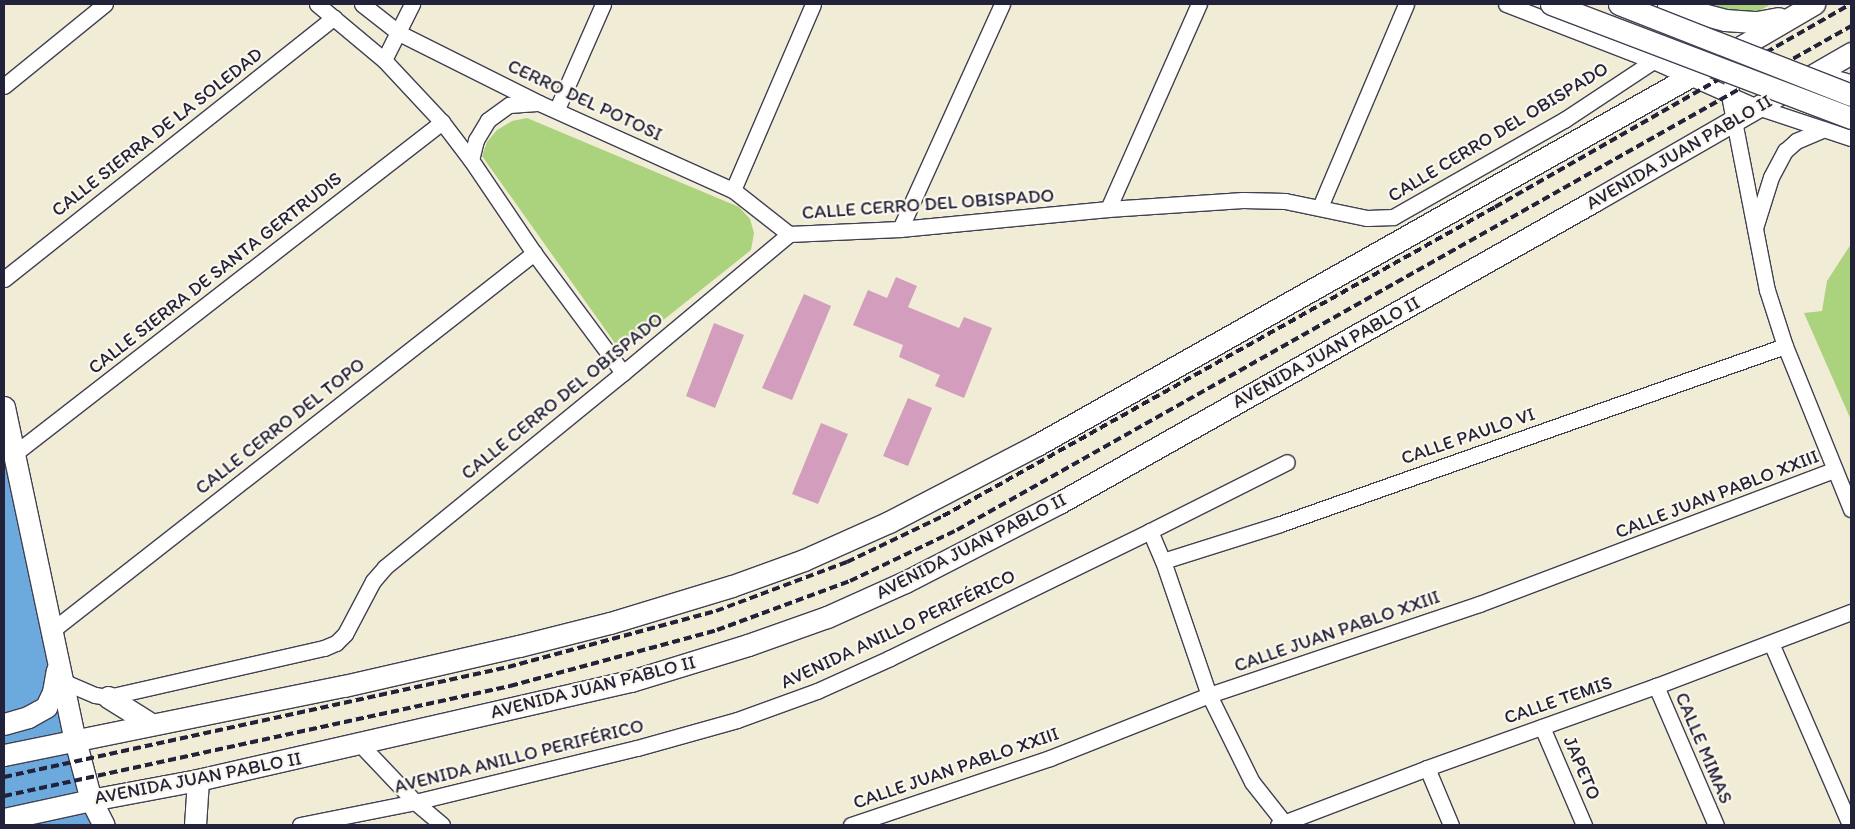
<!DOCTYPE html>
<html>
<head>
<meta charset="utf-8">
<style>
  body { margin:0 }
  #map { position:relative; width:1855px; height:829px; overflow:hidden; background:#f1ecd6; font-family:Itim,sans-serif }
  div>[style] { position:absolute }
  .green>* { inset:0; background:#abd27c }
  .water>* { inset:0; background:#6caade }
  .building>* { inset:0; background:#d39dbd }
  .roads { filter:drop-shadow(1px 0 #414052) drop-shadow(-1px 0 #414052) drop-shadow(0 1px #414052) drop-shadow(0 -1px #414052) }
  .street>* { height:15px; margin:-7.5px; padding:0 7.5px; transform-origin:7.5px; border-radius:7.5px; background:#fff }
  .secondary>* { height:21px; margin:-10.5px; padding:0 10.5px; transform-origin:10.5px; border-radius:10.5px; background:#fff }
  .rail>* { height:4px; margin-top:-2px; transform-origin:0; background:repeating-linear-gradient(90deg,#22223b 0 8px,transparent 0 12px) }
  .bridges { filter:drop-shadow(1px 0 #414052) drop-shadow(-1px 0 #414052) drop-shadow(0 1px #414052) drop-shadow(0 -1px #414052) }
  .secondary-bridge>* { height:21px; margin:-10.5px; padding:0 10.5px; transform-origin:10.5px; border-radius:10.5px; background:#fff }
  span { translate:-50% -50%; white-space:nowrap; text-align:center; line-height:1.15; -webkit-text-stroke:4.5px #fbf7ec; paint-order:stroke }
  .street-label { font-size:19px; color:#22223b }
  .frame { position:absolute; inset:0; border:5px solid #22223b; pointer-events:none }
</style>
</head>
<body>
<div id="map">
  <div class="green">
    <div style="clip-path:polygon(1666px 4px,1771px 4px,1749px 17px)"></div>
    <div style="clip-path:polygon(527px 118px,739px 207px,750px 219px,754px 233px,751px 250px,622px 353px,482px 156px,487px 142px,497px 130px,512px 121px)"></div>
    <div style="clip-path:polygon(1851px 244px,1851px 420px,1804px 313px,1822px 311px,1827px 281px)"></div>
  </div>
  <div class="water">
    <div style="clip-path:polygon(4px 407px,58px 666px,79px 802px,98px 825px,4px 825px)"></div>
  </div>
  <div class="building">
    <div style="clip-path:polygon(896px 277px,917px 286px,908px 307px,959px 328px,964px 317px,992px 328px,964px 398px,935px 386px,940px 375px,899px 357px,903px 345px,853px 325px,868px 290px,887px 298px)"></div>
    <div style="clip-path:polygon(804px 294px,831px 306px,792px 400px,762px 388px)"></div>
    <div style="clip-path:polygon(714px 323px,744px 335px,715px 408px,686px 396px)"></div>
    <div style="clip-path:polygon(908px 398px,932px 408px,908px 466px,883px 456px)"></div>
    <div style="clip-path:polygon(821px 423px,848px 434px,818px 504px,792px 494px)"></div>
  </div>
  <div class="roads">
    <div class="street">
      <div style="left:317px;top:4px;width:87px;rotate:39.9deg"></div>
      <div style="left:384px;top:60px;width:85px;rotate:46.9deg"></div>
      <div style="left:442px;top:122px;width:48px;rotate:52.7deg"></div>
      <div style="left:471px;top:160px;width:112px;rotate:55.9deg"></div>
      <div style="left:534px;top:253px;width:149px;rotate:53.4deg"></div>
      <div style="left:362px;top:4px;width:47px;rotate:38.1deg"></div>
      <div style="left:399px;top:33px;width:157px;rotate:26.6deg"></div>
      <div style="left:539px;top:103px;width:213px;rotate:24.2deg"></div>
      <div style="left:733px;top:190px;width:71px;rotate:38.2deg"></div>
      <div style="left:1506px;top:4px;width:158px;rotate:21.2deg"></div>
      <div style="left:1653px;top:61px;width:114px;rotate:23.9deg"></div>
      <div style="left:1757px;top:107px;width:99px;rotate:18.3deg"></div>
      <div style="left:1740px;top:45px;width:51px;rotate:102.4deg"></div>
      <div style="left:1729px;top:95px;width:199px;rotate:79deg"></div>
      <div style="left:1767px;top:290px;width:59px;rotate:72.2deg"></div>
      <div style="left:1785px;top:346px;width:176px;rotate:68deg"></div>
      <div style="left:384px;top:60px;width:63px;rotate:-63.4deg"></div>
      <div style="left:1824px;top:75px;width:28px;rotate:15deg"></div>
      <div style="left:4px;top:86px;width:130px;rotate:-39.1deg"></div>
      <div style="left:557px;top:109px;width:115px;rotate:-66.3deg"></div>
      <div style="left:471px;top:160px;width:21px;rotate:-76deg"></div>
      <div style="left:476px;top:140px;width:23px;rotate:-59deg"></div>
      <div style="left:488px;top:120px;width:26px;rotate:-36deg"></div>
      <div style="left:509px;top:105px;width:28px;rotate:-4deg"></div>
      <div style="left:733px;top:190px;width:202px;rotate:-66.7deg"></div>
      <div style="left:1320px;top:207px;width:220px;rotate:-67deg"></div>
      <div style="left:1108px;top:209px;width:224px;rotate:-66.1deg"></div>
      <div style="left:1755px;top:228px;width:53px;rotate:-72.6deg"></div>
      <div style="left:1771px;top:177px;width:30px;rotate:-62deg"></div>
      <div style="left:1785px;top:151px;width:15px;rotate:-42deg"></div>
      <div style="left:1796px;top:141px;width:30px;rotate:-23deg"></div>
      <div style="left:900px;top:229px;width:247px;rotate:-65.6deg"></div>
      <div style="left:4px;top:279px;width:421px;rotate:-38.4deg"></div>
      <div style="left:14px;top:454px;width:542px;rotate:-37.8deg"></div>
      <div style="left:1150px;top:531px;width:33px;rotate:67deg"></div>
      <div style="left:1163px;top:561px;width:142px;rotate:71.1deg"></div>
      <div style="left:1209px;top:695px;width:97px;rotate:63.7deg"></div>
      <div style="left:1252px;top:782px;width:55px;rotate:51.7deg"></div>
      <div style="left:1163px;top:561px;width:123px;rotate:-17.5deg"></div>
      <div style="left:1280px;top:524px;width:535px;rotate:-19.42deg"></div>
      <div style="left:50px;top:632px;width:615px;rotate:-38.06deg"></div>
      <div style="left:1771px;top:643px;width:198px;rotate:66.5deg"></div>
      <div style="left:62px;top:681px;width:36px;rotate:23deg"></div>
      <div style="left:95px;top:695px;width:13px;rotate:9deg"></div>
      <div style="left:108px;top:697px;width:221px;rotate:-12.8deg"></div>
      <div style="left:324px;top:648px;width:13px;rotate:-23deg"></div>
      <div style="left:336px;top:643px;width:13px;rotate:-45deg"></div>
      <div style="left:345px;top:634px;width:60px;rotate:-62.2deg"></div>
      <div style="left:373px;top:581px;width:18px;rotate:-49deg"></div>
      <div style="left:385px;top:567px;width:307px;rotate:-39.2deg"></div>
      <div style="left:623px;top:373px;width:217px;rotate:-39.9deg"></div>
      <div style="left:789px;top:234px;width:111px;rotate:-2.6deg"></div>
      <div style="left:900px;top:229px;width:209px;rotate:-5.5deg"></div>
      <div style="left:1108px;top:209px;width:135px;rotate:-3.8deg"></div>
      <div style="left:1243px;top:200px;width:42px;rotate:1.4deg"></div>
      <div style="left:1285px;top:201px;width:84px;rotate:11.7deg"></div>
      <div style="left:1367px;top:218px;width:26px;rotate:-2deg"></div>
      <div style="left:1393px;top:217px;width:197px;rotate:-29.6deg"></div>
      <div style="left:1564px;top:120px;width:107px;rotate:-33.5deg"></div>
      <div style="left:1653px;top:61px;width:53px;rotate:-51.2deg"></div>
      <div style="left:1656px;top:686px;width:151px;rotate:66.7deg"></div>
      <div style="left:1542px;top:727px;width:107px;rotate:66.8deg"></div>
      <div style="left:360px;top:744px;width:80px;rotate:46.5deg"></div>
      <div style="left:415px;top:802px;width:35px;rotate:40deg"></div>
      <div style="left:1427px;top:768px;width:62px;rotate:67.2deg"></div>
      <div style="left:300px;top:825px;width:117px;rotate:-11.3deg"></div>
      <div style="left:415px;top:802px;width:228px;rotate:-13.7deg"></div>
      <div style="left:637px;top:748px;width:104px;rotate:-15.6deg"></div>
      <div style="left:737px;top:720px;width:85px;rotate:-19.9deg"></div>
      <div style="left:817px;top:691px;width:80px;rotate:-24.3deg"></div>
      <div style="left:890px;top:658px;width:289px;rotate:-26deg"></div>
      <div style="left:1150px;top:531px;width:153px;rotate:-26.7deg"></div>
      <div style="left:851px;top:825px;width:210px;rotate:-18.6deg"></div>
      <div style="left:1050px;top:758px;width:171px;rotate:-21.6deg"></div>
      <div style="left:1209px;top:695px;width:285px;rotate:-18.6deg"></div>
      <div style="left:1479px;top:604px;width:379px;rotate:-20.7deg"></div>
      <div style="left:1278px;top:825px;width:160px;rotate:-20.9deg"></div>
      <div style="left:1427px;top:768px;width:243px;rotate:-19.7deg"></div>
      <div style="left:1656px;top:686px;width:209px;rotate:-20.8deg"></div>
    </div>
    <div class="secondary">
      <div style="left:1668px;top:5px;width:59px;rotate:14.7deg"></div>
      <div style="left:1725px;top:20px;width:32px;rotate:4deg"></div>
      <div style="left:1757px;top:22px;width:22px;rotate:-10deg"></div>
      <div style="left:4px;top:407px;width:340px;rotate:78deg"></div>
      <div style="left:75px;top:740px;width:62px;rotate:75.1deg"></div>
      <div style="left:91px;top:800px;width:28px;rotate:63deg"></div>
      <div style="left:108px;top:697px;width:51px;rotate:32.1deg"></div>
      <div style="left:4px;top:724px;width:25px;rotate:-16deg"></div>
      <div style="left:28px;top:717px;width:21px;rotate:-29deg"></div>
      <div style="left:46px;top:707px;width:17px;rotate:-65deg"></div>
      <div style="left:53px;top:692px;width:22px;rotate:-80deg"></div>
      <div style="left:4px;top:755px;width:347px;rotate:-11.5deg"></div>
      <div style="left:344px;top:686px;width:180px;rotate:-12.9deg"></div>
      <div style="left:519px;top:646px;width:94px;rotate:-14.2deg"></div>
      <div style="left:610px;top:623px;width:127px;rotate:-16.9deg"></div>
      <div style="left:732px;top:586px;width:77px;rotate:-19.9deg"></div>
      <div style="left:804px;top:560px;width:93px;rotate:-24.1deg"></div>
      <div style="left:889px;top:522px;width:167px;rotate:-27.5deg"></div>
      <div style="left:1037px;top:445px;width:749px;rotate:-29.44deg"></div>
      <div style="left:1689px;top:77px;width:145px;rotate:-30.3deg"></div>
      <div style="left:4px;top:819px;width:89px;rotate:-12.3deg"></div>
      <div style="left:91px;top:800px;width:109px;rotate:-10.6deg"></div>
      <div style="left:198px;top:780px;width:444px;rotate:-12.9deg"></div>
      <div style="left:631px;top:681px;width:122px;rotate:-17.1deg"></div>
      <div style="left:748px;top:645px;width:84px;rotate:-19.5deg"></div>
      <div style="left:827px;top:617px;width:85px;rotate:-24.2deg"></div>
      <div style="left:905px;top:582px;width:173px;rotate:-27.2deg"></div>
      <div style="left:1059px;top:503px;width:614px;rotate:-29.44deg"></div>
      <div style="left:1594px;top:201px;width:297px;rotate:-29.9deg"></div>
      <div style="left:195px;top:825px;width:45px;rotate:-86.2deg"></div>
    </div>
  </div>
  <div class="rail">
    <div style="left:4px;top:777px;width:516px;rotate:-12.31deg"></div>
    <div style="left:508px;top:667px;width:215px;rotate:-15.1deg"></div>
    <div style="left:716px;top:611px;width:140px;rotate:-20.5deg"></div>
    <div style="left:847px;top:562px;width:106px;rotate:-25.6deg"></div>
    <div style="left:943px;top:516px;width:633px;rotate:-29.24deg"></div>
    <div style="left:1495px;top:207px;width:410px;rotate:-29.7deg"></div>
    <div style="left:4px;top:796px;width:518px;rotate:-12.26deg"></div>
    <div style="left:510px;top:686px;width:214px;rotate:-15.1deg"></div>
    <div style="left:717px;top:630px;width:142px;rotate:-20.2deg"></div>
    <div style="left:850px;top:581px;width:119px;rotate:-25.5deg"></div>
    <div style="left:957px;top:530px;width:1026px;rotate:-29.41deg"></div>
  </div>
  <div class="bridges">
    <div class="secondary-bridge">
      <div style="left:1551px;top:4px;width:321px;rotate:20.8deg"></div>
      <div style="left:1619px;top:4px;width:249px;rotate:21.4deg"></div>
    </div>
  </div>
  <div class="street-label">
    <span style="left:585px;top:100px;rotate:25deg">CERRO DEL POTOSI</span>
    <span style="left:157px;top:132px;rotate:-38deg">CALLE SIERRA DE LA SOLEDAD</span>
    <span style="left:1498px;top:132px;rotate:-31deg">CALLE CERRO DEL OBISPADO</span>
    <span style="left:1679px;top:152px;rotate:-30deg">AVENIDA JUAN PABLO II</span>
    <span style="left:928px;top:204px;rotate:-4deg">CALLE CERRO DEL OBISPADO</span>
    <span style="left:215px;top:273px;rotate:-38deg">CALLE SIERRA DE SANTA GERTRUDIS</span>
    <span style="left:1326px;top:352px;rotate:-29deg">AVENIDA JUAN PABLO II</span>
    <span style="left:562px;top:396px;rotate:-39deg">CALLE CERRO DEL OBISPADO</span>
    <span style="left:280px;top:426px;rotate:-38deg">CALLE CERRO DEL TOPO</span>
    <span style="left:1468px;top:436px;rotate:-19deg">CALLE PAULO VI</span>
    <span style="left:1717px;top:494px;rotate:-21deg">CALLE JUAN PABLO XXIII</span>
    <span style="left:971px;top:546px;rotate:-27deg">AVENIDA JUAN PABLO II</span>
    <span style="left:898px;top:629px;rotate:-25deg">AVENIDA ANILLO PERIFÉRICO</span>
    <span style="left:1337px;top:631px;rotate:-19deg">CALLE JUAN PABLO XXIII</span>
    <span style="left:593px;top:687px;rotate:-14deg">AVENIDA JUAN PABLO II</span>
    <span style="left:1558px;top:700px;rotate:-19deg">CALLE TEMIS</span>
    <span style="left:1704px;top:748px;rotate:67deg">CALLE MIMAS</span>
    <span style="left:519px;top:756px;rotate:-14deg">AVENIDA ANILLO PERIFÉRICO</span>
    <span style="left:956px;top:768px;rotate:-19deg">CALLE JUAN PABLO XXIII</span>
    <span style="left:1582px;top:768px;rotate:67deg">JAPETO</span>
    <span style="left:198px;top:778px;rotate:-11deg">AVENIDA JUAN PABLO II</span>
  </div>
  <div class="frame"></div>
</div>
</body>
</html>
